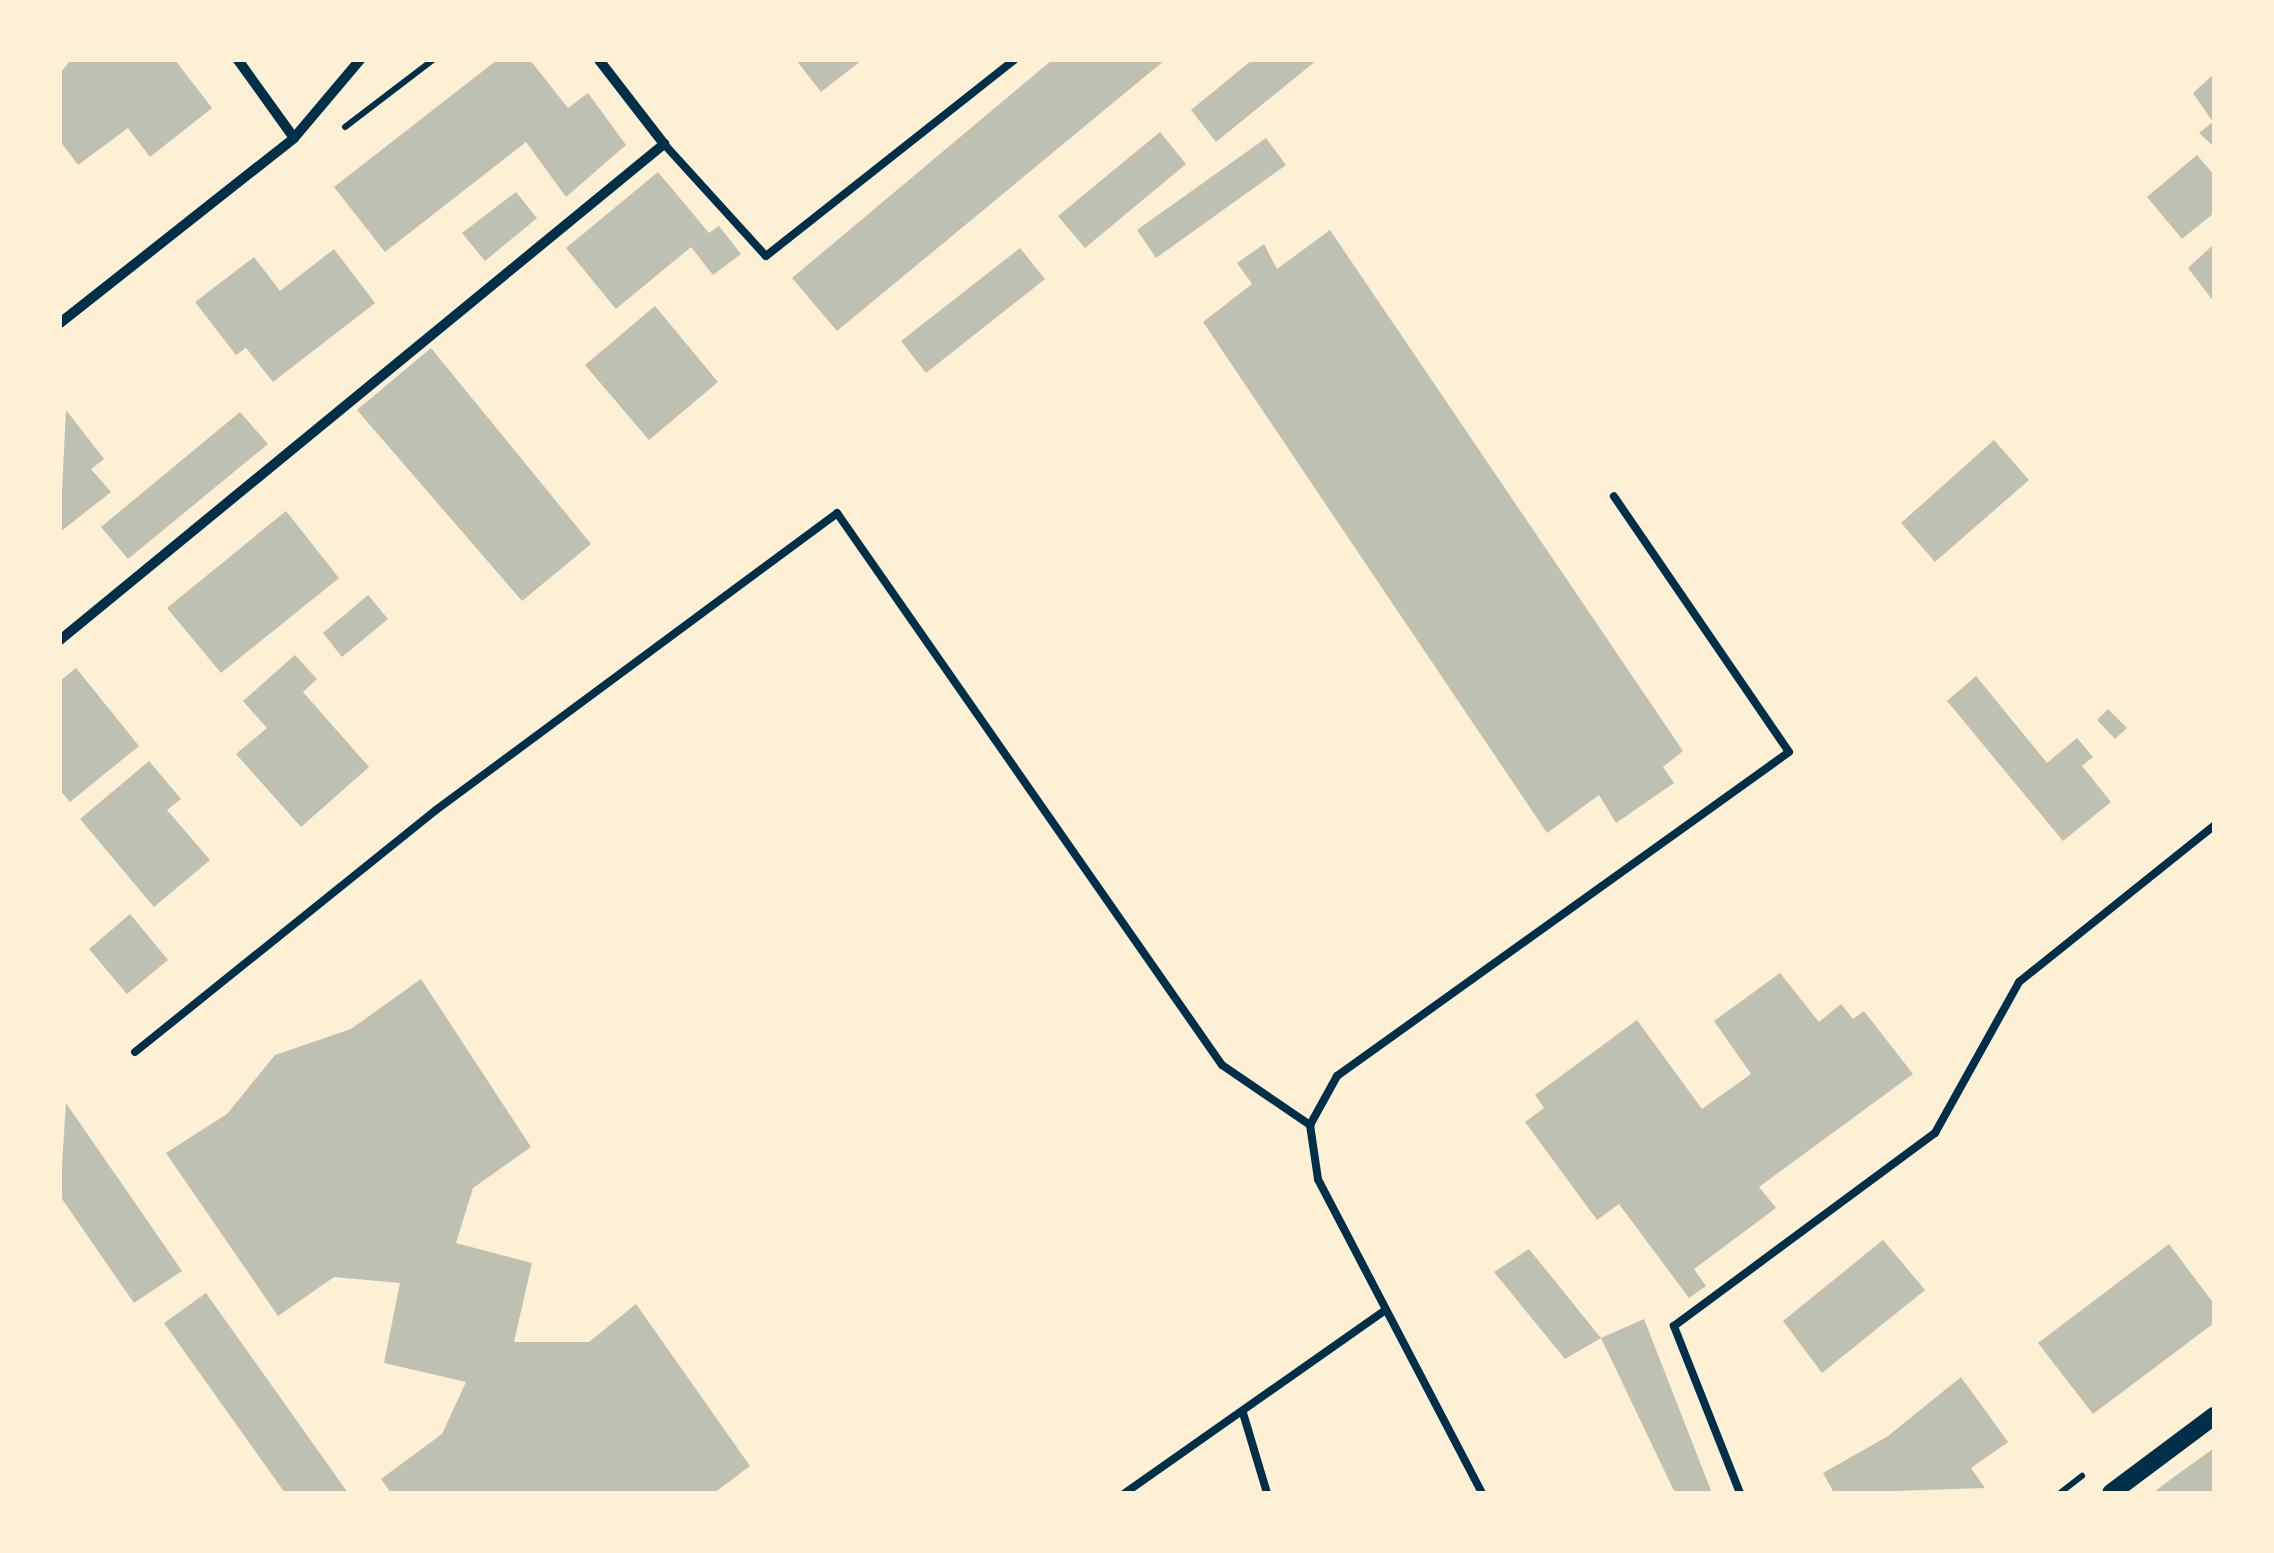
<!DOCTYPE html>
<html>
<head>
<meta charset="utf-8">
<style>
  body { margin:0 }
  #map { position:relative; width:2274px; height:1553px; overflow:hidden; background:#fdf0d5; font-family:"Space Grotesk",sans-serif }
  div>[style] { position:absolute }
  .building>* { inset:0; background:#bec0b2 }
  .path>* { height:6px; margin:-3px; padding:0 3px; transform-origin:3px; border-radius:3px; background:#003049 }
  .service>* { height:8px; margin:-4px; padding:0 4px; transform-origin:4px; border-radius:4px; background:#003049 }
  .minor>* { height:10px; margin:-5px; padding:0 5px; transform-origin:5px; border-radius:5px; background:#003049 }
  .tertiary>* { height:18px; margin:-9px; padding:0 9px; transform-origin:9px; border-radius:9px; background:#003049 }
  span { translate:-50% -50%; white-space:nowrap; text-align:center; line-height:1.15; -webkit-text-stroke:10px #fdf0d5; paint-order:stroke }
  .frame { position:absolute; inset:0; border:62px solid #fdf0d5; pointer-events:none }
</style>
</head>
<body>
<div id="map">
  <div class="building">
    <div style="clip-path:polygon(71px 60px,175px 60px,212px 108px,150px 157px,128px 128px,78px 165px,60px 141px,60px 73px)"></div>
    <div style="clip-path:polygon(497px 60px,530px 60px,568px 108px,588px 93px,626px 145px,566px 197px,526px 142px,385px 252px,334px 187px)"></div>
    <div style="clip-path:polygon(796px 60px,862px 60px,821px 92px)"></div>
    <div style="clip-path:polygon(1052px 60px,1165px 60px,837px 331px,792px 278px)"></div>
    <div style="clip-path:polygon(1252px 60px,1317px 60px,1216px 142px,1191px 110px)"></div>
    <div style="clip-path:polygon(2214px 74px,2214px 147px,2199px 133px,2213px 122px,2193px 93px)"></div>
    <div style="clip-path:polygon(1160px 132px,1186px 164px,1085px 248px,1058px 216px)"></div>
    <div style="clip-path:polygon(1266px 138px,1286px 165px,1156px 258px,1137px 230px)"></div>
    <div style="clip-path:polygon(2197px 155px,2214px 175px,2214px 213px,2182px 239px,2147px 197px)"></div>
    <div style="clip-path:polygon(658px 172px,709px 233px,719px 226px,741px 254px,713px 275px,691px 247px,616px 309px,566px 248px)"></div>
    <div style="clip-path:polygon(516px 192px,537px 218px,485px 261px,462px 233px)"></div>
    <div style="clip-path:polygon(1330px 230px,1683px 751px,1663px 767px,1674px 783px,1616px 823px,1599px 795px,1547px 833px,1203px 322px,1252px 284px,1237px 263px,1264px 244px,1277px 269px)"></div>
    <div style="clip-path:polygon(2214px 244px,2214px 302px,2188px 268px)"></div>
    <div style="clip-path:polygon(1020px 248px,1045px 279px,926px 373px,901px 341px)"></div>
    <div style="clip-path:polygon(334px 249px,375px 303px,273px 382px,246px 348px,236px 355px,195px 302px,254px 257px,280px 291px)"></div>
    <div style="clip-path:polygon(655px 306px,718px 382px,649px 440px,585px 365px)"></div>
    <div style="clip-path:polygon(431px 348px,591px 544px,522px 601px,357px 410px)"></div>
    <div style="clip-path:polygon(66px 410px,104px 459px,91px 469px,111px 492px,60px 532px)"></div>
    <div style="clip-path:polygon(240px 412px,268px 444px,128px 559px,101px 527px)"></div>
    <div style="clip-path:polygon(1994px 440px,2029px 480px,1935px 562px,1901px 523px)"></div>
    <div style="clip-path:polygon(286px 511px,339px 578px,221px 673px,167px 608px)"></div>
    <div style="clip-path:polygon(368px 595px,388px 619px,342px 657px,323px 633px)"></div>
    <div style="clip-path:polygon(295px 655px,317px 679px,303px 692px,369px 767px,301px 827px,236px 754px,267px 728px,243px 701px)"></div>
    <div style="clip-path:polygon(76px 668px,139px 746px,70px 802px,60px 790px,60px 681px)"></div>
    <div style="clip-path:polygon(1976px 676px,2047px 763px,2077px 738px,2093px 757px,2082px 766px,2111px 802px,2063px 841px,1947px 701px)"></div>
    <div style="clip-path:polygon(2108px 709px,2127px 728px,2115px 739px,2097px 720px)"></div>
    <div style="clip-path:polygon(149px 761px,181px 799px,167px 810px,210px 860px,154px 907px,80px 819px)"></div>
    <div style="clip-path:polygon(130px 914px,168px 960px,127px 994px,89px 949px)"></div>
    <div style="clip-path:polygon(1780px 973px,1819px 1022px,1841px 1004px,1853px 1019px,1864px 1011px,1913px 1074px,1759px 1187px,1776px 1208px,1694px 1269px,1706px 1286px,1689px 1298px,1619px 1204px,1597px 1220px,1525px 1122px,1544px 1108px,1535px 1095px,1637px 1020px,1702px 1109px,1751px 1074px,1714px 1021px)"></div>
    <div style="clip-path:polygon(421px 979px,531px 1147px,473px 1188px,456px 1243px,532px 1263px,514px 1342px,589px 1342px,636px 1304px,750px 1466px,714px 1493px,391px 1493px,381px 1479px,442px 1434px,466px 1382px,384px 1363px,400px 1283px,334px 1277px,278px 1316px,166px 1153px,227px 1114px,275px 1055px,351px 1029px)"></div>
    <div style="clip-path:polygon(66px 1103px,182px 1271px,134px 1303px,60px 1196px)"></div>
    <div style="clip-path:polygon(1883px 1240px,1925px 1290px,1822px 1373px,1783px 1321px)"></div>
    <div style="clip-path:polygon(2169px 1244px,2214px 1304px,2214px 1323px,2093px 1414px,2038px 1343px)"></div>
    <div style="clip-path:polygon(1529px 1249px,1601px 1338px,1565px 1359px,1494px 1272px)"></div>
    <div style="clip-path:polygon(206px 1293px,348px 1493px,285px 1493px,164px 1323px)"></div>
    <div style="clip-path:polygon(1644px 1319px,1712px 1493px,1675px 1493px,1601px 1338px)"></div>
    <div style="clip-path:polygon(1961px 1377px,2008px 1442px,1971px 1468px,1985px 1488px,1834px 1493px,1823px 1473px,1888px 1436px)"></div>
    <div style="clip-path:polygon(2214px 1448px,2214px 1493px,2153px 1493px,2167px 1482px)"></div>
  </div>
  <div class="path">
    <div style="left:345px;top:127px;width:111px;rotate:-37.3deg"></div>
    <div style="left:2060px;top:1493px;width:28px;rotate:-38deg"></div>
  </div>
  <div class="service">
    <div style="left:664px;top:144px;width:151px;rotate:47.7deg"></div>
    <div style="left:766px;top:256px;width:316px;rotate:-38.3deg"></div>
    <div style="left:135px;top:1052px;width:386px;rotate:-38.8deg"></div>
    <div style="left:436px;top:810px;width:499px;rotate:-36.5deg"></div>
    <div style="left:837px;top:513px;width:673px;rotate:55.11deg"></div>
    <div style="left:1222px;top:1065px;width:107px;rotate:34.3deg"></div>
    <div style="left:1243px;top:1413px;width:84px;rotate:73.3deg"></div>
    <div style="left:1125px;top:1493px;width:318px;rotate:-35.1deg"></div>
    <div style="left:1482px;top:1493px;width:354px;rotate:-117.6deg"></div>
    <div style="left:1318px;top:1179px;width:55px;rotate:-98.4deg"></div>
    <div style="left:1310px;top:1125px;width:56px;rotate:-61.1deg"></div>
    <div style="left:1337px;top:1076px;width:556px;rotate:-35.63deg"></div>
    <div style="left:1789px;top:752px;width:310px;rotate:-124.4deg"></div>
    <div style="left:1740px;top:1493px;width:180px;rotate:-111.6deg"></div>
    <div style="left:1674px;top:1326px;width:325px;rotate:-36.5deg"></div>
    <div style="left:1935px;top:1133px;width:173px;rotate:-60.9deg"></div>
    <div style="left:2019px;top:982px;width:250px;rotate:-38.7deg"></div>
  </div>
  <div class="minor">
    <div style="left:238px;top:60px;width:96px;rotate:54.3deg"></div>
    <div style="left:60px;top:323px;width:298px;rotate:-38.3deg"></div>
    <div style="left:294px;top:138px;width:102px;rotate:-49.8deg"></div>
    <div style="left:60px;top:640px;width:782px;rotate:-39.39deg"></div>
    <div style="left:664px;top:144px;width:106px;rotate:-127.7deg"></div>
  </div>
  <div class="tertiary">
    <div style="left:2111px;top:1493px;width:129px;rotate:-36.8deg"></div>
  </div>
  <div class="frame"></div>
</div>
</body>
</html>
